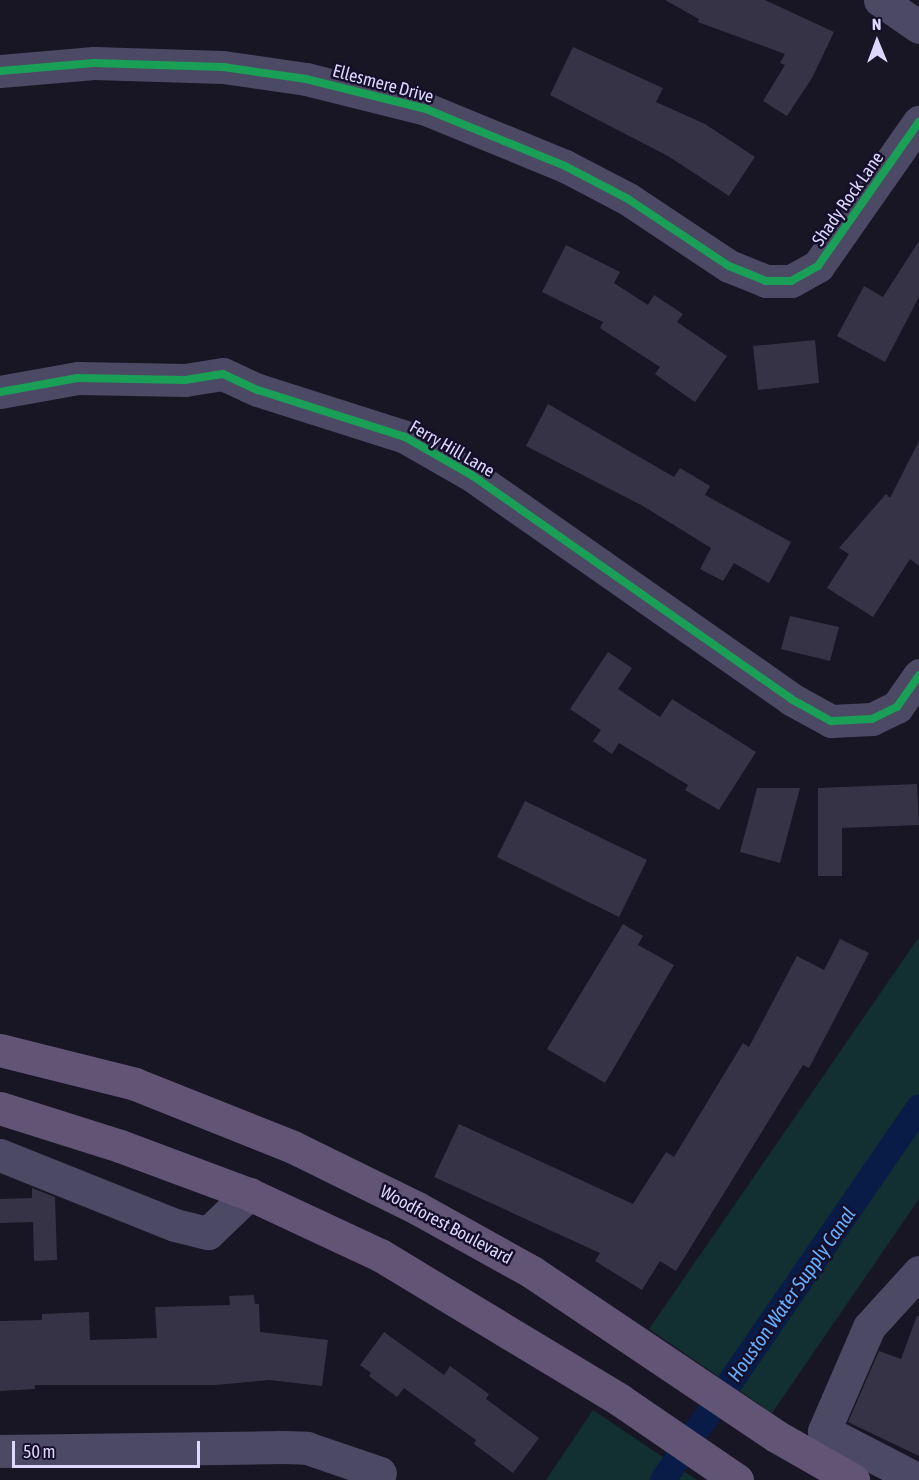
<!DOCTYPE html>
<html>
<head>
<meta charset="utf-8">
<style>
  body { margin:0 }
  #map { position:relative; width:919px; height:1480px; overflow:hidden; background:#181524; font-family:"Asap Condensed",sans-serif }
  div>[style] { position:absolute }
  .green>* { inset:0; background:#122f32 }
  .canal>* { height:26px; margin:-13px; padding:0 13px; transform-origin:13px; border-radius:13px; background:#091b47 }
  .building>* { inset:0; background:#373346 }
  .minor>* { height:33px; margin:-16.5px; padding:0 16.5px; transform-origin:16.5px; border-radius:16.5px; background:#4c4965 }
  .major>* { height:33px; margin:-16.5px; padding:0 16.5px; transform-origin:16.5px; border-radius:16.5px; background:#615475 }
  .cycleway>* { height:8px; margin:-4px; padding:0 4px; transform-origin:4px; border-radius:4px; background:#1a9f57 }
  span { translate:-50% -50%; white-space:nowrap; text-align:center; line-height:1.15; -webkit-text-stroke:5px #150f2a; paint-order:stroke }
  .street-label { font-size:18px; color:#ded7ff }
  .water-label { font-size:20px; color:#65b0ff; font-style:italic }
  .north { position:absolute; left:847px; top:12px; width:60px; height:60px; -webkit-text-stroke:4px #150f2a; paint-order:stroke; rotate:359deg; font-size:16px; font-weight:700; line-height:24px; text-align:center; color:#ded7ff }
  .north::after { content:''; display:block; margin:auto; width:21px; height:27px; background:#ded7ff; clip-path:polygon(50% 0,100% 100%,50% 72%,0 100%) }
  .scale { position:absolute; left:12px; top:1441px; width:188px; height:27px; box-sizing:border-box; border:3px solid #ded7ff; border-top:0; padding-left:8px; font-size:18px; line-height:21px; white-space:nowrap; color:#ded7ff; -webkit-text-stroke:4px #150f2a; paint-order:stroke }
</style>
</head>
<body>
<div id="map">
  <div class="green">
    <div style="clip-path:polygon(919px 937px,919px 1199px,772px 1413px,649px 1329px)"></div>
    <div style="clip-path:polygon(593px 1410px,697px 1480px,546px 1480px)"></div>
  </div>
  <div class="canal">
    <div style="left:663px;top:1480px;width:452px;rotate:-55.5deg"></div>
  </div>
  <div class="building">
    <div style="clip-path:polygon(665px 0,765px 0,834px 32px,812px 78px,787px 116px,763px 101px,785px 65px,780px 63px,785px 54px,698px 22px,699px 19px)"></div>
    <div style="clip-path:polygon(573px 47px,663px 88px,656px 102px,705px 124px,755px 157px,729px 196px,668px 156px,550px 95px)"></div>
    <div style="clip-path:polygon(919px 241px,919px 297px,885px 362px,837px 336px,864px 286px,883px 297px)"></div>
    <div style="clip-path:polygon(566px 245px,620px 272px,614px 283px,648px 305px,654px 295px,683px 314px,677px 322px,727px 356px,695px 402px,655px 374px,660px 367px,600px 328px,603px 322px,542px 292px)"></div>
    <div style="clip-path:polygon(815px 340px,819px 383px,758px 390px,753px 346px)"></div>
    <div style="clip-path:polygon(548px 404px,674px 477px,680px 468px,710px 486px,705px 495px,791px 542px,769px 583px,734px 563px,723px 581px,700px 569px,711px 548px,643px 506px,526px 446px)"></div>
    <div style="clip-path:polygon(919px 441px,919px 566px,910px 559px,873px 617px,827px 588px,849px 554px,839px 548px,886px 494px,890px 498px)"></div>
    <div style="clip-path:polygon(790px 616px,839px 627px,830px 661px,781px 649px)"></div>
    <div style="clip-path:polygon(608px 652px,632px 668px,618px 689px,660px 717px,672px 699px,756px 752px,719px 810px,685px 790px,688px 785px,619px 743px,612px 754px,593px 741px,601px 730px,570px 709px)"></div>
    <div style="clip-path:polygon(917px 784px,919px 825px,842px 828px,842px 876px,818px 876px,818px 788px)"></div>
    <div style="clip-path:polygon(757px 788px,800px 788px,780px 863px,740px 852px)"></div>
    <div style="clip-path:polygon(525px 801px,647px 860px,619px 917px,497px 857px)"></div>
    <div style="clip-path:polygon(623px 924px,643px 936px,638px 945px,674px 965px,605px 1083px,547px 1049px)"></div>
    <div style="clip-path:polygon(840px 939px,869px 953px,809px 1068px,803px 1065px,676px 1271px,660px 1261px,642px 1290px,595px 1261px,600px 1253px,434px 1177px,459px 1124px,633px 1204px,666px 1152px,674px 1157px,743px 1043px,749px 1047px,797px 956px,824px 970px)"></div>
    <div style="clip-path:polygon(32px 1188px,55px 1197px,57px 1260px,34px 1261px,33px 1222px,0 1223px,0 1199px,32px 1198px)"></div>
    <div style="clip-path:polygon(254px 1295px,255px 1304px,259px 1304px,260px 1332px,328px 1340px,322px 1386px,269px 1380px,216px 1385px,35px 1385px,35px 1389px,0 1391px,0 1321px,42px 1320px,42px 1314px,89px 1312px,90px 1340px,157px 1338px,155px 1307px,230px 1305px,229px 1296px)"></div>
    <div style="clip-path:polygon(917px 1316px,919px 1316px,919px 1456px,848px 1422px,879px 1351px,901px 1359px)"></div>
    <div style="clip-path:polygon(384px 1332px,444px 1375px,450px 1366px,489px 1394px,486px 1399px,539px 1438px,513px 1473px,474px 1444px,476px 1440px,404px 1388px,397px 1397px,369px 1376px,371px 1373px,360px 1365px)"></div>
  </div>
  <div class="minor">
    <div style="left:880px;top:0;width:47px;rotate:34.7deg"></div>
    <div style="left:0;top:71px;width:94px;rotate:-4.9deg"></div>
    <div style="left:94px;top:63px;width:129px;rotate:1.8deg"></div>
    <div style="left:223px;top:67px;width:84px;rotate:8.2deg"></div>
    <div style="left:306px;top:79px;width:124px;rotate:14deg"></div>
    <div style="left:426px;top:109px;width:150px;rotate:22.3deg"></div>
    <div style="left:565px;top:166px;width:71px;rotate:27.6deg"></div>
    <div style="left:628px;top:199px;width:121px;rotate:33.6deg"></div>
    <div style="left:729px;top:266px;width:40px;rotate:22deg"></div>
    <div style="left:766px;top:281px;width:25px"></div>
    <div style="left:791px;top:281px;width:31px;rotate:-29deg"></div>
    <div style="left:818px;top:266px;width:176px;rotate:-55deg"></div>
    <div style="left:0;top:392px;width:79px;rotate:-10.2deg"></div>
    <div style="left:78px;top:378px;width:107px;rotate:1.1deg"></div>
    <div style="left:185px;top:380px;width:38px;rotate:-9deg"></div>
    <div style="left:223px;top:374px;width:38px;rotate:25deg"></div>
    <div style="left:258px;top:390px;width:154px;rotate:17.7deg"></div>
    <div style="left:405px;top:437px;width:78px;rotate:29.8deg"></div>
    <div style="left:473px;top:476px;width:388px;rotate:35deg"></div>
    <div style="left:791px;top:699px;width:46px;rotate:28.8deg"></div>
    <div style="left:831px;top:721px;width:41px;rotate:-2.8deg"></div>
    <div style="left:872px;top:719px;width:28px;rotate:-26deg"></div>
    <div style="left:897px;top:707px;width:39px;rotate:-55deg"></div>
    <div style="left:0;top:1155px;width:188px;rotate:21.8deg"></div>
    <div style="left:175px;top:1225px;width:34px;rotate:14deg"></div>
    <div style="left:208px;top:1233px;width:57px;rotate:-43.6deg"></div>
    <div style="left:919px;top:1272px;width:74px;rotate:132.3deg"></div>
    <div style="left:869px;top:1327px;width:113px;rotate:113.4deg"></div>
    <div style="left:824px;top:1431px;width:107px;rotate:27.3deg"></div>
    <div style="left:0;top:1451px;width:283px;rotate:-0.8deg"></div>
    <div style="left:283px;top:1447px;width:24px;rotate:2deg"></div>
    <div style="left:307px;top:1448px;width:77px;rotate:18.9deg"></div>
  </div>
  <div class="major">
    <div style="left:0;top:1050px;width:139px;rotate:14.1deg"></div>
    <div style="left:135px;top:1084px;width:170px;rotate:21.7deg"></div>
    <div style="left:293px;top:1147px;width:138px;rotate:26.2deg"></div>
    <div style="left:417px;top:1208px;width:132px;rotate:29.1deg"></div>
    <div style="left:532px;top:1272px;width:294px;rotate:33.9deg"></div>
    <div style="left:776px;top:1436px;width:89px;rotate:29.7deg"></div>
    <div style="left:0;top:1108px;width:126px;rotate:17.6deg"></div>
    <div style="left:120px;top:1146px;width:138px;rotate:20.4deg"></div>
    <div style="left:249px;top:1194px;width:145px;rotate:25deg"></div>
    <div style="left:380px;top:1255px;width:280px;rotate:31.1deg"></div>
    <div style="left:620px;top:1400px;width:142px;rotate:34.4deg"></div>
  </div>
  <div class="cycleway">
    <div style="left:0;top:71px;width:94px;rotate:-4.9deg"></div>
    <div style="left:94px;top:63px;width:129px;rotate:1.8deg"></div>
    <div style="left:223px;top:67px;width:84px;rotate:8.2deg"></div>
    <div style="left:306px;top:79px;width:124px;rotate:14deg"></div>
    <div style="left:426px;top:109px;width:150px;rotate:22.3deg"></div>
    <div style="left:565px;top:166px;width:71px;rotate:27.6deg"></div>
    <div style="left:628px;top:199px;width:121px;rotate:33.6deg"></div>
    <div style="left:729px;top:266px;width:40px;rotate:22deg"></div>
    <div style="left:766px;top:281px;width:25px"></div>
    <div style="left:791px;top:281px;width:31px;rotate:-29deg"></div>
    <div style="left:818px;top:266px;width:176px;rotate:-55deg"></div>
    <div style="left:0;top:392px;width:79px;rotate:-10.2deg"></div>
    <div style="left:78px;top:378px;width:107px;rotate:1.1deg"></div>
    <div style="left:185px;top:380px;width:38px;rotate:-9deg"></div>
    <div style="left:223px;top:374px;width:38px;rotate:25deg"></div>
    <div style="left:258px;top:390px;width:154px;rotate:17.7deg"></div>
    <div style="left:405px;top:437px;width:78px;rotate:29.8deg"></div>
    <div style="left:473px;top:476px;width:388px;rotate:35deg"></div>
    <div style="left:791px;top:699px;width:46px;rotate:28.8deg"></div>
    <div style="left:831px;top:721px;width:41px;rotate:-2.8deg"></div>
    <div style="left:872px;top:719px;width:28px;rotate:-26deg"></div>
    <div style="left:897px;top:707px;width:39px;rotate:-55deg"></div>
  </div>
  <div class="street-label">
    <span style="left:383px;top:84px;rotate:15deg">Ellesmere Drive</span>
    <span style="left:848px;top:199px;rotate:-55deg">Shady Rock Lane</span>
    <span style="left:452px;top:449px;rotate:30deg">Ferry Hill Lane</span>
    <span style="left:446px;top:1225px;rotate:28deg">Woodforest Boulevard</span>
  </div>
  <div class="water-label">
    <span style="left:791px;top:1294px;rotate:-55deg">Houston Water Supply Canal</span>
  </div>
  <div class="north">N</div>
  <div class="scale">50 m</div>
</div>
</body>
</html>
